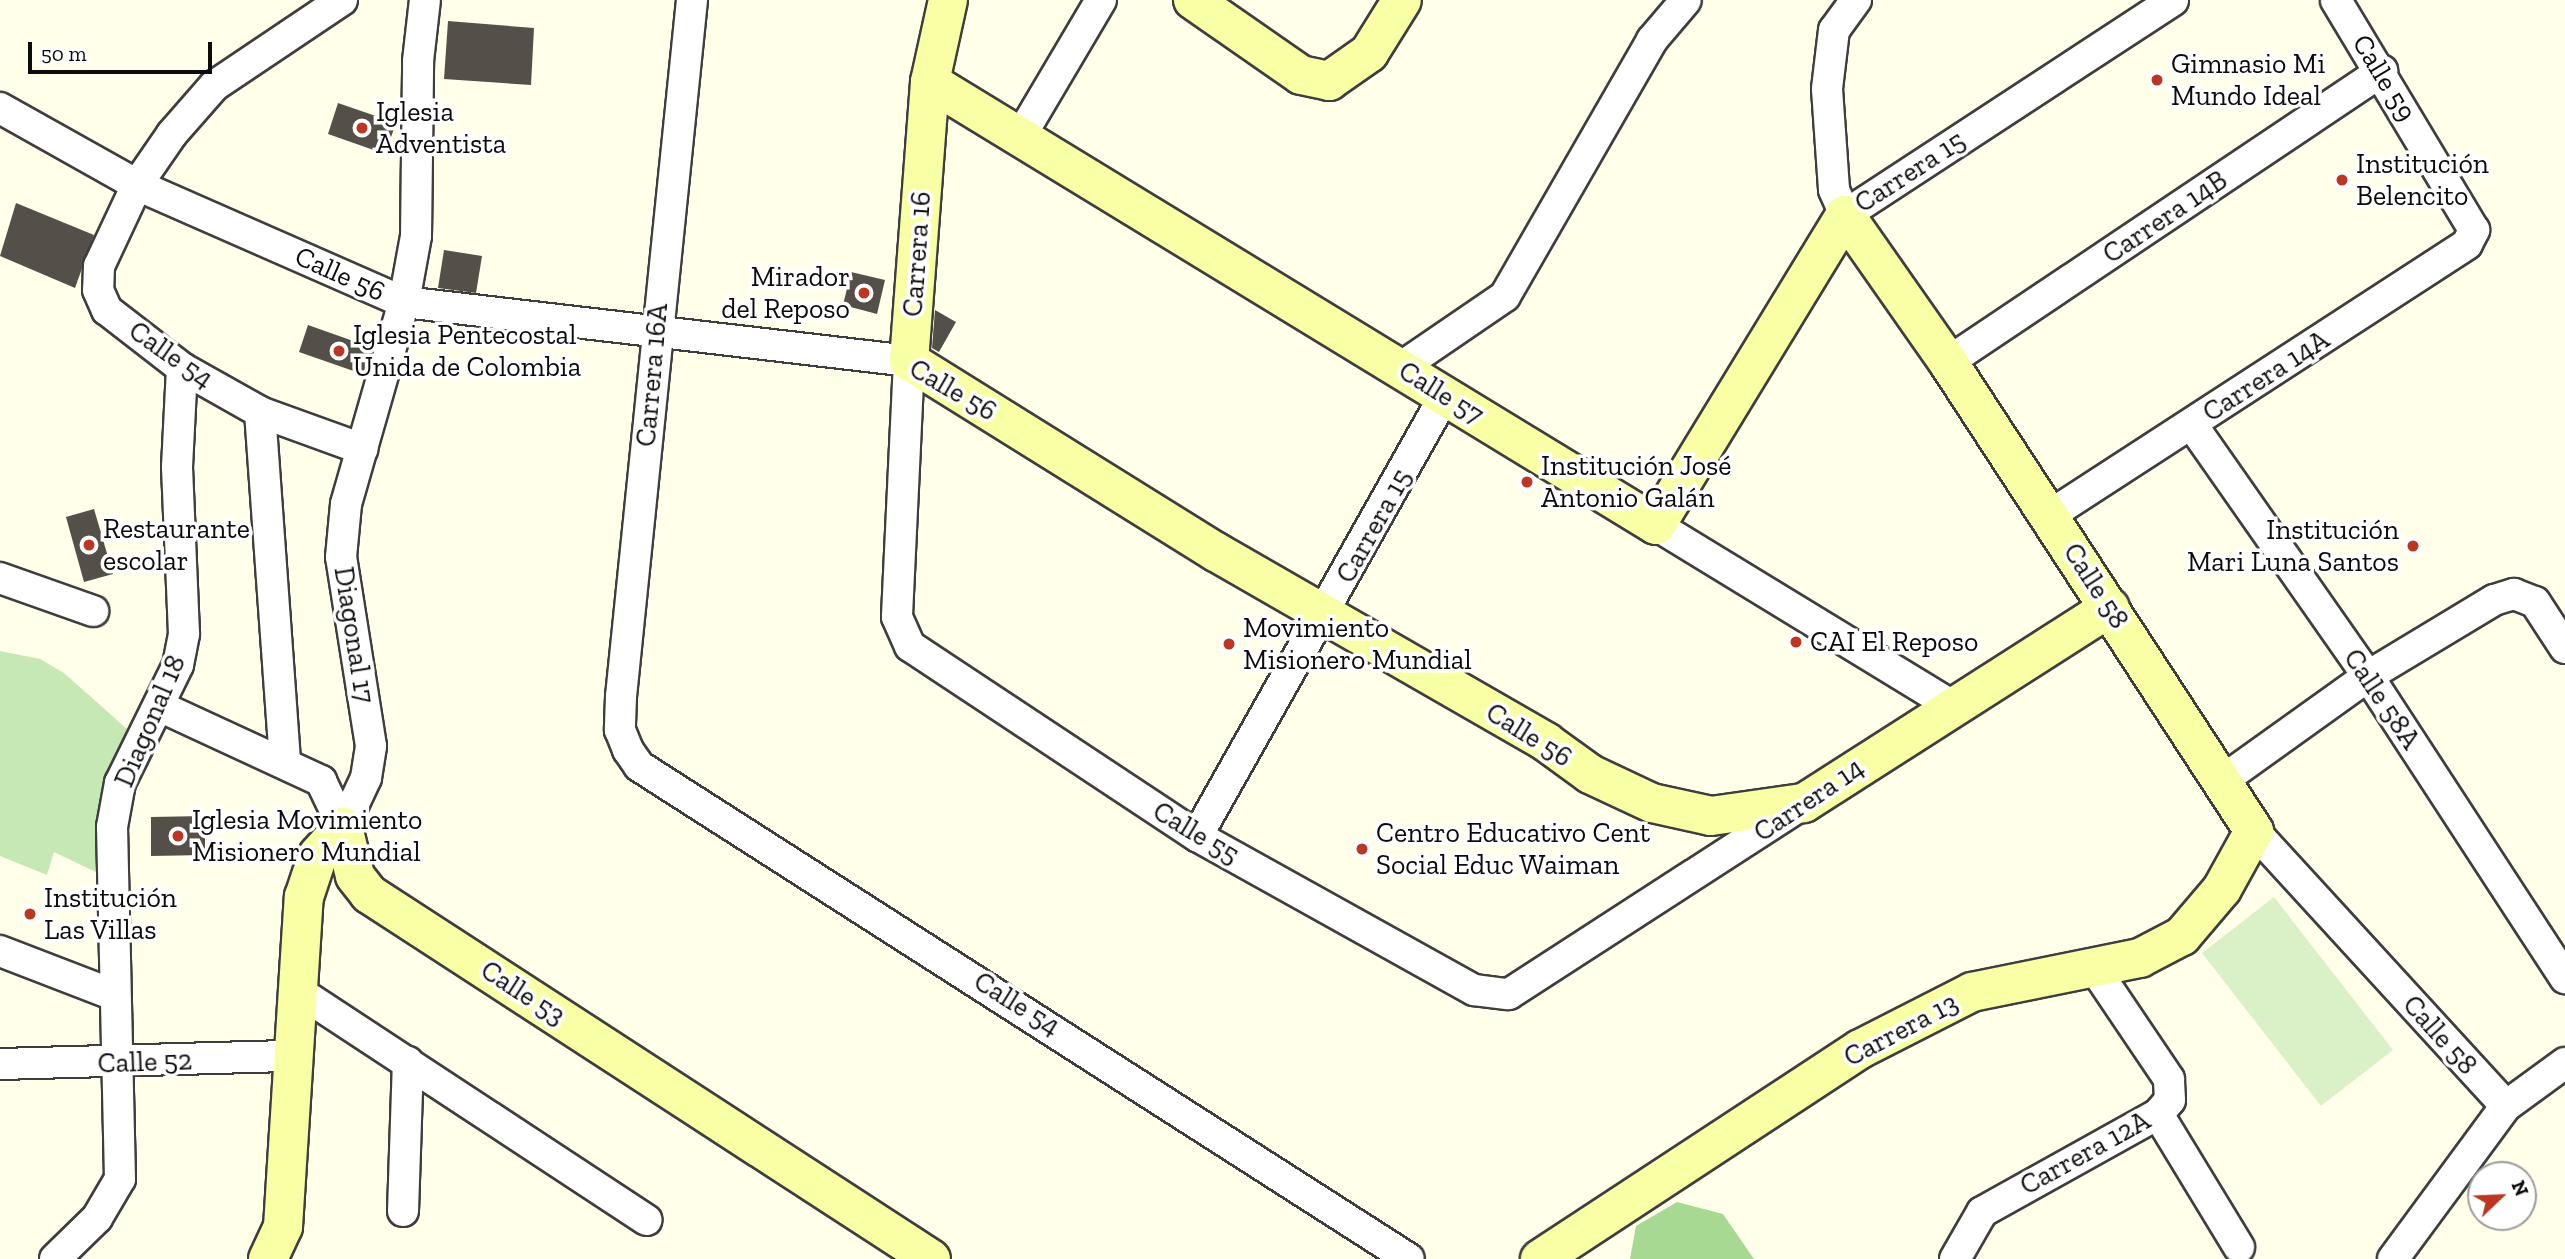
<!DOCTYPE html>
<html>
<head>
<meta charset="utf-8">
<style>
  body { margin:0 }
  #map { position:relative; width:2565px; height:1259px; overflow:hidden; background:#ffffea; font-family:"Zilla Slab",serif }
  div>[style] { position:absolute }
  .green>* { inset:0; background:#c6e8b4 }
  .forest>* { inset:0; background:#a7d993 }
  .pitch>* { inset:0; background:#daf0c6 }
  .building>* { inset:0; background:#544f48 }
  .roads { filter:drop-shadow(2px 0 #3e3e3e) drop-shadow(-2px 0 #3e3e3e) drop-shadow(0 2px #3e3e3e) drop-shadow(0 -2px #3e3e3e) }
  .street>* { height:30px; margin:-15px; padding:0 15px; transform-origin:15px; border-radius:15px; background:#fff }
  .secondary>* { height:38px; margin:-19px; padding:0 19px; transform-origin:19px; border-radius:19px; background:#f9ffa5 }
  .dots>* { width:19px; height:19px; translate:-50% -50%; box-sizing:border-box; border:4px solid #fff; border-radius:50% }
  span { translate:-50% -50%; white-space:nowrap; text-align:center; line-height:1.15; -webkit-text-stroke:7px #fff; paint-order:stroke }
  .poi-label { font-size:28px; color:#0b0b0b }
  .left { translate:0 -50%; text-align:left }
  .right { translate:-100% -50%; text-align:right }
  .street-label { font-size:28px; color:#0b0b0b }
  .north { position:absolute; left:2467px; top:1161px; width:70px; height:70px; box-sizing:border-box; background:#fff; border:2px solid #9d9d9d; border-radius:50%; rotate:67deg; font-size:19px; font-weight:700; line-height:28px; text-align:center; color:#0b0b0b }
  .north::after { content:''; display:block; margin:auto; width:24px; height:32px; background:#bb3724; clip-path:polygon(50% 0,100% 100%,50% 72%,0 100%) }
  .scale { position:absolute; left:28px; top:42px; width:184px; height:32px; box-sizing:border-box; border:4px solid #0b0b0b; border-top:0; padding-left:9px; font-size:21px; line-height:24px; white-space:nowrap; color:#0b0b0b; -webkit-text-stroke:5px #fff; paint-order:stroke }
</style>
</head>
<body>
<div id="map">
  <div class="green">
    <div style="clip-path:polygon(0 651px,40px 659px,64px 673px,127px 729px,107px 779px,102px 875px,54px 852px,47px 875px,0 856px)"></div>
  </div>
  <div class="forest">
    <div style="clip-path:polygon(1677px 1202px,1723px 1214px,1754px 1259px,1630px 1259px,1636px 1226px)"></div>
  </div>
  <div class="pitch">
    <div style="clip-path:polygon(2274px 897px,2393px 1050px,2321px 1106px,2202px 953px)"></div>
  </div>
  <div class="building">
    <div style="clip-path:polygon(448px 21px,534px 28px,531px 85px,444px 79px)"></div>
    <div style="clip-path:polygon(338px 103px,396px 123px,385px 154px,328px 134px)"></div>
    <div style="clip-path:polygon(16px 203px,94px 235px,75px 288px,0 256px)"></div>
    <div style="clip-path:polygon(444px 250px,482px 256px,476px 293px,438px 288px)"></div>
    <div style="clip-path:polygon(851px 272px,885px 280px,877px 314px,843px 305px)"></div>
    <div style="clip-path:polygon(935px 310px,956px 322px,939px 352px,932px 348px)"></div>
    <div style="clip-path:polygon(308px 325px,373px 348px,365px 375px,299px 352px)"></div>
    <div style="clip-path:polygon(94px 509px,113px 574px,84px 582px,66px 517px)"></div>
    <div style="clip-path:polygon(205px 816px,205px 855px,151px 856px,151px 817px)"></div>
  </div>
  <div class="roads">
    <div class="street">
      <div style="left:342px;top:0;width:154px;rotate:146.1deg"></div>
      <div style="left:214px;top:86px;width:64px;rotate:131.2deg"></div>
      <div style="left:172px;top:134px;width:62px;rotate:124.5deg"></div>
      <div style="left:137px;top:185px;width:89px;rotate:115.1deg"></div>
      <div style="left:99px;top:266px;width:24px;rotate:92deg"></div>
      <div style="left:98px;top:290px;width:22px;rotate:66deg"></div>
      <div style="left:107px;top:310px;width:95px;rotate:37.7deg"></div>
      <div style="left:182px;top:368px;width:90px;rotate:29.4deg"></div>
      <div style="left:260px;top:412px;width:109px;rotate:19.9deg"></div>
      <div style="left:692px;top:0;width:700px;rotate:95.82deg"></div>
      <div style="left:621px;top:696px;width:34px;rotate:92deg"></div>
      <div style="left:620px;top:730px;width:22px;rotate:68deg"></div>
      <div style="left:628px;top:750px;width:19px;rotate:55deg"></div>
      <div style="left:639px;top:766px;width:914px;rotate:32.63deg"></div>
      <div style="left:1856px;top:0;width:37px;rotate:126deg"></div>
      <div style="left:1834px;top:30px;width:59px;rotate:96.8deg"></div>
      <div style="left:1827px;top:89px;width:101px;rotate:86deg"></div>
      <div style="left:1834px;top:190px;width:27px;rotate:66deg"></div>
      <div style="left:1845px;top:215px;width:392px;rotate:-33.2deg"></div>
      <div style="left:0;top:108px;width:157px;rotate:29.3deg"></div>
      <div style="left:137px;top:185px;width:292px;rotate:23.7deg"></div>
      <div style="left:404px;top:302px;width:508px;rotate:6.66deg"></div>
      <div style="left:909px;top:361px;width:256px;rotate:92.7deg"></div>
      <div style="left:897px;top:617px;width:32px;rotate:66deg"></div>
      <div style="left:910px;top:646px;width:344px;rotate:33.5deg"></div>
      <div style="left:1197px;top:836px;width:317px;rotate:29.1deg"></div>
      <div style="left:1474px;top:990px;width:35px;rotate:7deg"></div>
      <div style="left:1509px;top:994px;width:348px;rotate:-32.9deg"></div>
      <div style="left:1020px;top:137px;width:159px;rotate:-59.4deg"></div>
      <div style="left:1948px;top:362px;width:523px;rotate:-33.84deg"></div>
      <div style="left:1400px;top:368px;width:127px;rotate:-34.4deg"></div>
      <div style="left:1505px;top:296px;width:295px;rotate:-60.1deg"></div>
      <div style="left:1652px;top:40px;width:52px;rotate:-49.6deg"></div>
      <div style="left:260px;top:412px;width:350px;rotate:85.9deg"></div>
      <div style="left:2192px;top:425px;width:307px;rotate:55deg"></div>
      <div style="left:2368px;top:676px;width:361px;rotate:56.9deg"></div>
      <div style="left:2050px;top:515px;width:497px;rotate:-33deg"></div>
      <div style="left:2467px;top:244px;width:16px;rotate:-63deg"></div>
      <div style="left:2474px;top:230px;width:268px;rotate:-121deg"></div>
      <div style="left:1656px;top:525px;width:346px;rotate:31.4deg"></div>
      <div style="left:0;top:578px;width:99px;rotate:19.5deg"></div>
      <div style="left:159px;top:706px;width:179px;rotate:24.8deg"></div>
      <div style="left:321px;top:781px;width:51px;rotate:64.4deg"></div>
      <div style="left:2223px;top:780px;width:178px;rotate:-35.6deg"></div>
      <div style="left:2368px;top:676px;width:147px;rotate:-31.1deg"></div>
      <div style="left:2494px;top:600px;width:21px;rotate:-17deg"></div>
      <div style="left:2514px;top:594px;width:22px;rotate:21deg"></div>
      <div style="left:2535px;top:602px;width:55px;rotate:56.9deg"></div>
      <div style="left:343px;top:827px;width:54px;rotate:-64.9deg"></div>
      <div style="left:366px;top:778px;width:32px;rotate:-81deg"></div>
      <div style="left:371px;top:746px;width:191px;rotate:-99deg"></div>
      <div style="left:341px;top:557px;width:53px;rotate:-84.6deg"></div>
      <div style="left:346px;top:504px;width:210px;rotate:-74deg"></div>
      <div style="left:404px;top:302px;width:67px;rotate:-79.7deg"></div>
      <div style="left:416px;top:236px;width:175px;rotate:-89.3deg"></div>
      <div style="left:418px;top:61px;width:61px;rotate:-83.5deg"></div>
      <div style="left:2254px;top:831px;width:373px;rotate:47.5deg"></div>
      <div style="left:1197px;top:836px;width:504px;rotate:-60.64deg"></div>
      <div style="left:0;top:951px;width:122px;rotate:21.1deg"></div>
      <div style="left:298px;top:991px;width:417px;rotate:33.3deg"></div>
      <div style="left:0;top:1064px;width:291px;rotate:-1.6deg"></div>
      <div style="left:2158px;top:1114px;width:156px;rotate:58.7deg"></div>
      <div style="left:403px;top:1211px;width:149px;rotate:-88.1deg"></div>
      <div style="left:55px;top:1259px;width:59px;rotate:-44.3deg"></div>
      <div style="left:97px;top:1218px;width:45px;rotate:-59.5deg"></div>
      <div style="left:120px;top:1179px;width:352px;rotate:-91.3deg"></div>
      <div style="left:112px;top:827px;width:45px;rotate:-79.7deg"></div>
      <div style="left:120px;top:783px;width:131px;rotate:-63.8deg"></div>
      <div style="left:178px;top:665px;width:32px;rotate:-79deg"></div>
      <div style="left:184px;top:634px;width:167px;rotate:-92.4deg"></div>
      <div style="left:177px;top:467px;width:99px;rotate:-87.1deg"></div>
      <div style="left:1955px;top:1259px;width:54px;rotate:-60.1deg"></div>
      <div style="left:1982px;top:1212px;width:201px;rotate:-29.1deg"></div>
      <div style="left:2158px;top:1114px;width:18px;rotate:-49deg"></div>
      <div style="left:2170px;top:1100px;width:21px;rotate:-93deg"></div>
      <div style="left:2169px;top:1079px;width:134px;rotate:-124deg"></div>
      <div style="left:2393px;top:1259px;width:190px;rotate:-53.6deg"></div>
      <div style="left:2506px;top:1106px;width:73px;rotate:-36.1deg"></div>
    </div>
    <div class="secondary">
      <div style="left:948px;top:0;width:84px;rotate:102.4deg"></div>
      <div style="left:930px;top:82px;width:280px;rotate:94.3deg"></div>
      <div style="left:909px;top:361px;width:362px;rotate:31.9deg"></div>
      <div style="left:1216px;top:552px;width:381px;rotate:29.9deg"></div>
      <div style="left:1546px;top:742px;width:54px;rotate:36deg"></div>
      <div style="left:1590px;top:774px;width:68px;rotate:25.1deg"></div>
      <div style="left:1652px;top:803px;width:60px;rotate:12.4deg"></div>
      <div style="left:1711px;top:816px;width:94px;rotate:-8deg"></div>
      <div style="left:1804px;top:803px;width:363px;rotate:-32.6deg"></div>
      <div style="left:1193px;top:0;width:131px;rotate:34.8deg"></div>
      <div style="left:1301px;top:75px;width:29px;rotate:12deg"></div>
      <div style="left:1329px;top:81px;width:49px;rotate:-35deg"></div>
      <div style="left:1369px;top:53px;width:62px;rotate:-58.1deg"></div>
      <div style="left:930px;top:82px;width:850px;rotate:31.39deg"></div>
      <div style="left:1656px;top:525px;width:363px;rotate:-58.6deg"></div>
      <div style="left:1845px;top:215px;width:179px;rotate:55deg"></div>
      <div style="left:1948px;top:362px;width:560px;rotate:56.88deg"></div>
      <div style="left:2254px;top:831px;width:66px;rotate:118.9deg"></div>
      <div style="left:2222px;top:889px;width:62px;rotate:130.4deg"></div>
      <div style="left:2182px;top:936px;width:47px;rotate:152.4deg"></div>
      <div style="left:2140px;top:958px;width:171px;rotate:168.6deg"></div>
      <div style="left:1972px;top:992px;width:126px;rotate:153deg"></div>
      <div style="left:1860px;top:1049px;width:383px;rotate:146.7deg"></div>
      <div style="left:343px;top:827px;width:50px;rotate:76.2deg"></div>
      <div style="left:355px;top:876px;width:23px;rotate:52deg"></div>
      <div style="left:369px;top:894px;width:670px;rotate:33deg"></div>
      <div style="left:268px;top:1259px;width:35px;rotate:-65deg"></div>
      <div style="left:283px;top:1227px;width:331px;rotate:-86.4deg"></div>
      <div style="left:304px;top:897px;width:44px;rotate:-71.6deg"></div>
      <div style="left:318px;top:855px;width:38px;rotate:-48deg"></div>
    </div>
  </div>
  <div class="dots">
    <div style="left:2157px;top:80px;background:#bb3724"></div>
    <div style="left:362px;top:128px;background:#bb3724"></div>
    <div style="left:2342px;top:180px;background:#bb3724"></div>
    <div style="left:864px;top:293px;background:#bb3724"></div>
    <div style="left:339px;top:351px;background:#bb3724"></div>
    <div style="left:1527px;top:482px;background:#bb3724"></div>
    <div style="left:89px;top:545px;background:#bb3724"></div>
    <div style="left:2413px;top:546px;background:#bb3724"></div>
    <div style="left:1796px;top:642px;background:#bb3724"></div>
    <div style="left:1229px;top:644px;background:#bb3724"></div>
    <div style="left:178px;top:836px;background:#bb3724"></div>
    <div style="left:1362px;top:849px;background:#bb3724"></div>
    <div style="left:30px;top:914px;background:#bb3724"></div>
  </div>
  <div class="poi-label">
    <span class="left" style="left:2171px;top:80px">Gimnasio Mi<br>Mundo Ideal</span>
    <span class="left" style="left:376px;top:128px">Iglesia<br>Adventista</span>
    <span class="left" style="left:2356px;top:180px">Institución<br>Belencito</span>
    <span class="right" style="left:850px;top:293px">Mirador<br>del Reposo</span>
    <span class="left" style="left:353px;top:351px">Iglesia Pentecostal<br>Unida de Colombia</span>
    <span class="left" style="left:1541px;top:482px">Institución José<br>Antonio Galán</span>
    <span class="left" style="left:103px;top:545px">Restaurante<br>escolar</span>
    <span class="right" style="left:2399px;top:546px">Institución<br>Mari Luna Santos</span>
    <span class="left" style="left:1243px;top:644px">Movimiento<br>Misionero Mundial</span>
    <span class="left" style="left:1810px;top:642px">CAI El Reposo</span>
    <span class="left" style="left:192px;top:836px">Iglesia Movimiento<br>Misionero Mundial</span>
    <span class="left" style="left:1376px;top:849px">Centro Educativo Cent<br>Social Educ Waiman</span>
    <span class="left" style="left:44px;top:914px">Institución<br>Las Villas</span>
  </div>
  <div class="street-label">
    <span style="left:2384px;top:78px;rotate:59deg">Calle 59</span>
    <span style="left:1910px;top:172px;rotate:-33deg">Carrera 15</span>
    <span style="left:2165px;top:217px;rotate:-34deg">Carrera 14B</span>
    <span style="left:917px;top:254px;rotate:-86deg">Carrera 16</span>
    <span style="left:340px;top:274px;rotate:24deg">Calle 56</span>
    <span style="left:171px;top:355px;rotate:35deg">Calle 54</span>
    <span style="left:652px;top:375px;rotate:-85deg">Carrera 16A</span>
    <span style="left:2266px;top:376px;rotate:-33deg">Carrera 14A</span>
    <span style="left:953px;top:390px;rotate:30deg">Calle 56</span>
    <span style="left:1441px;top:393px;rotate:32deg">Calle 57</span>
    <span style="left:1374px;top:526px;rotate:-61deg">Carrera 15</span>
    <span style="left:2096px;top:586px;rotate:57deg">Calle 58</span>
    <span style="left:354px;top:635px;rotate:81deg">Diagonal 17</span>
    <span style="left:2382px;top:699px;rotate:56deg">Calle 58A</span>
    <span style="left:150px;top:721px;rotate:-67deg">Diagonal 18</span>
    <span style="left:1529px;top:735px;rotate:32deg">Calle 56</span>
    <span style="left:1809px;top:800px;rotate:-34deg">Carrera 14</span>
    <span style="left:1196px;top:833px;rotate:31deg">Calle 55</span>
    <span style="left:523px;top:993px;rotate:33deg">Calle 53</span>
    <span style="left:1017px;top:1004px;rotate:32deg">Calle 54</span>
    <span style="left:1901px;top:1030px;rotate:-28deg">Carrera 13</span>
    <span style="left:2440px;top:1035px;rotate:48deg">Calle 58</span>
    <span style="left:145px;top:1062px;rotate:-2deg">Calle 52</span>
    <span style="left:2085px;top:1153px;rotate:-29deg">Carrera 12A</span>
  </div>
  <div class="north">N</div>
  <div class="scale">50 m</div>
</div>
</body>
</html>
